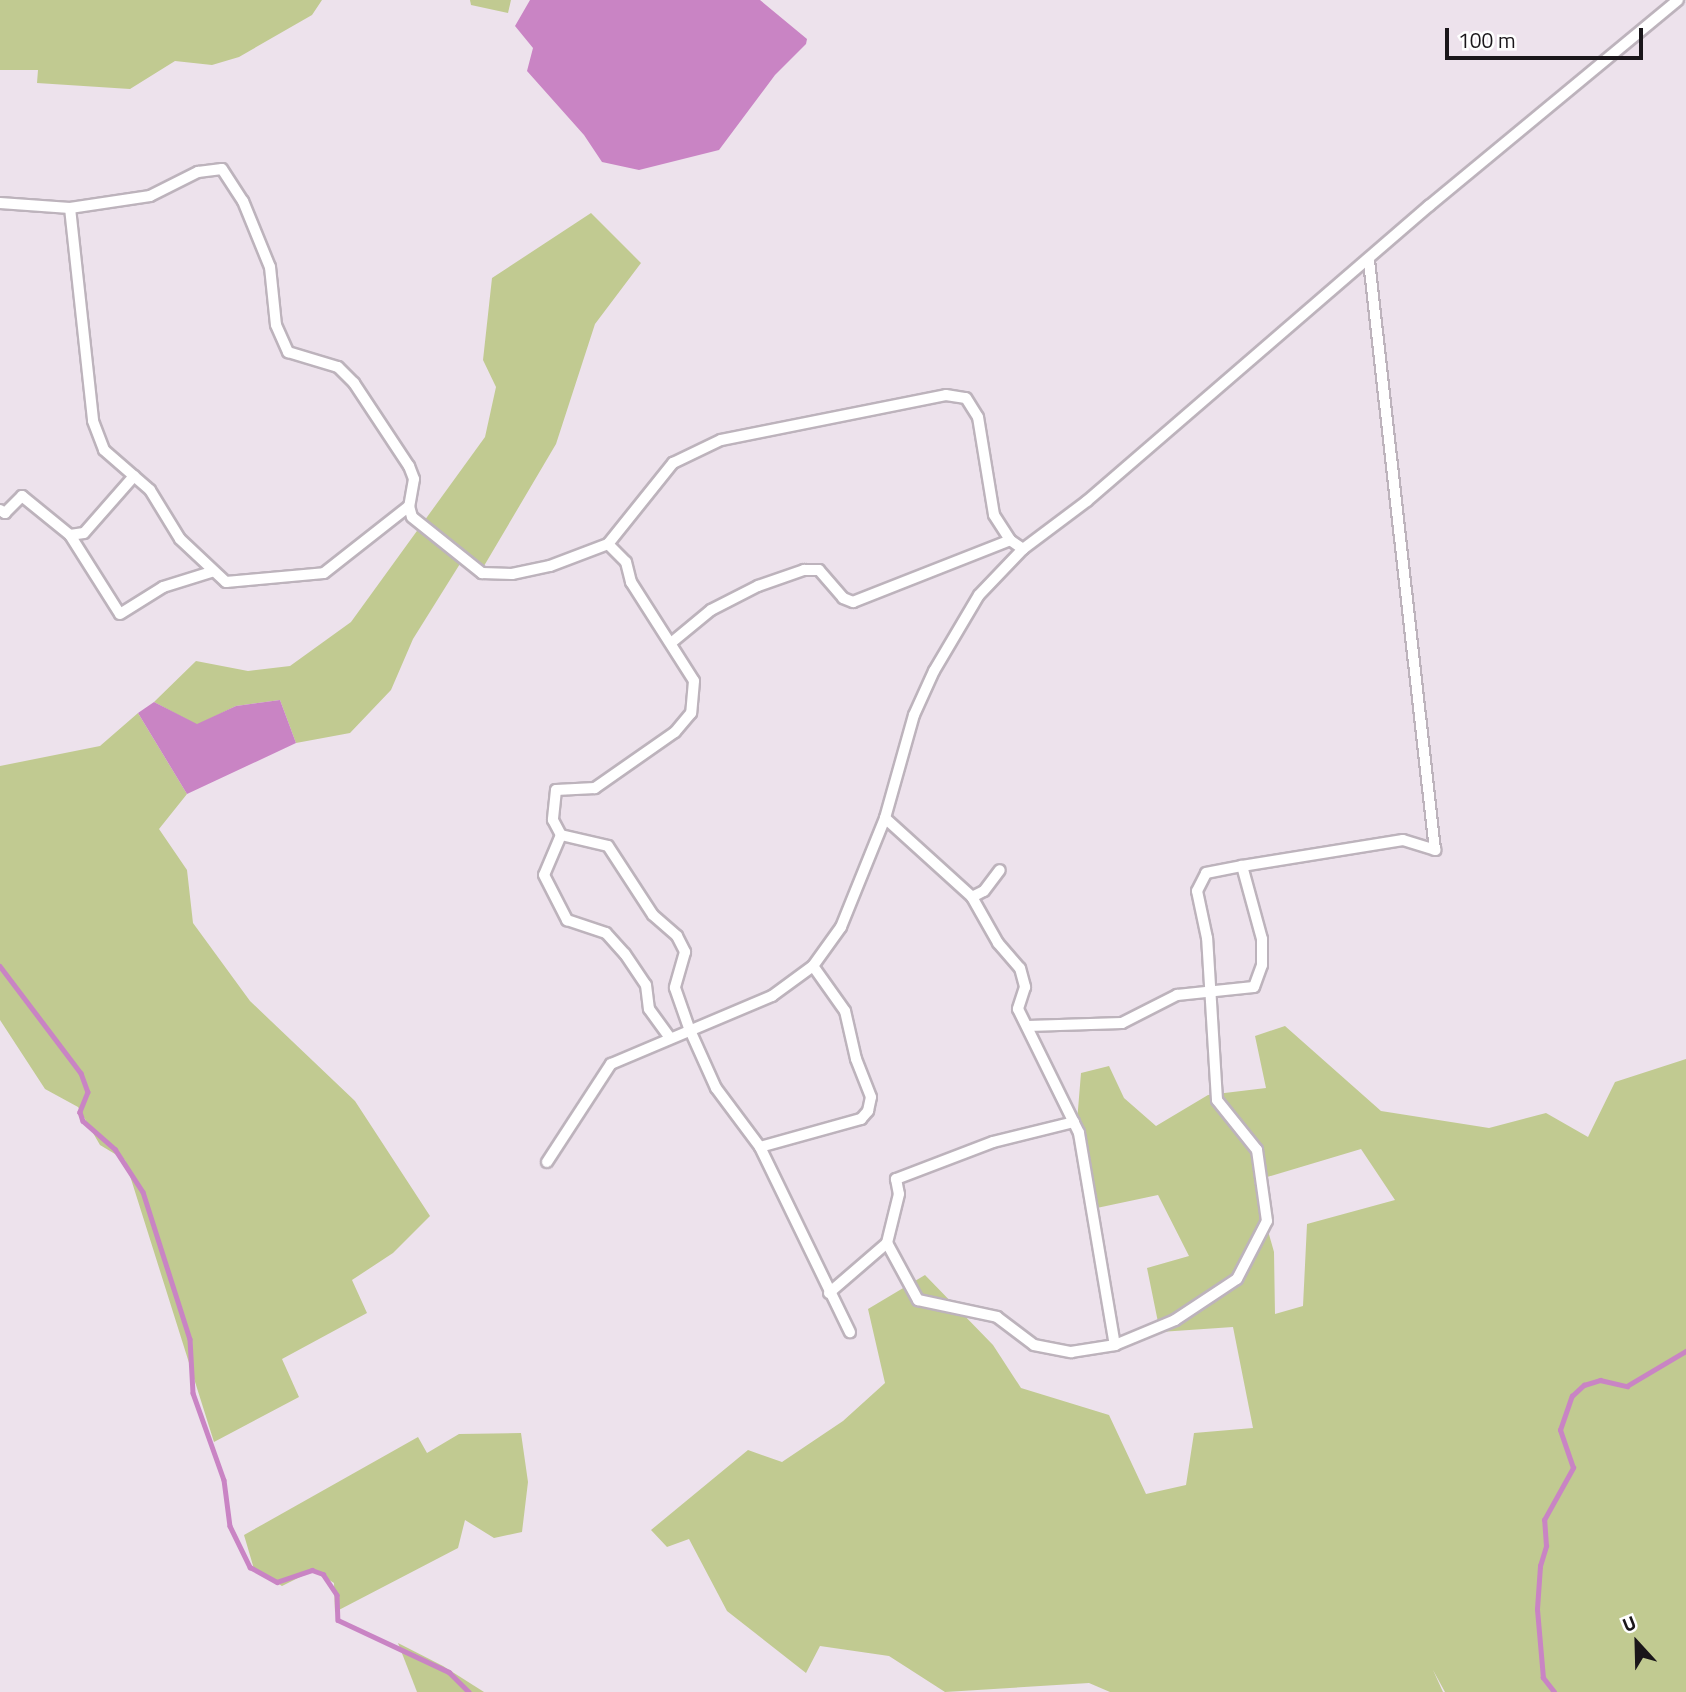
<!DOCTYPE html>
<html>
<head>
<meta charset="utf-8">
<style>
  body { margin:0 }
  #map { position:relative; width:1686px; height:1692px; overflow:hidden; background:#ede2ec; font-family:"Titillium Web",sans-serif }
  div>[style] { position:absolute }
  .green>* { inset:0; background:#c1ca91 }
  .water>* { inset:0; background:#c984c4 }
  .stream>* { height:4.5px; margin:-2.25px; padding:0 2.25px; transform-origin:2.25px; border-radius:2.25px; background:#c984c4 }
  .roads { filter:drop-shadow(2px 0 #bdb3bc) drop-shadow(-2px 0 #bdb3bc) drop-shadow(0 2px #bdb3bc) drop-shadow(0 -2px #bdb3bc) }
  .street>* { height:10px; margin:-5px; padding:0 5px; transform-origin:5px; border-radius:5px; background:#fff }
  span { translate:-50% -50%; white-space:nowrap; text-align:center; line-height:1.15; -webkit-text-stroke:5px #fff; paint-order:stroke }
  .north { position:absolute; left:1602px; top:1608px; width:70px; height:70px; -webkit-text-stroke:5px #fff; paint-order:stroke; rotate:338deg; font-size:19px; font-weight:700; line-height:28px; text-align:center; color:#1a161a }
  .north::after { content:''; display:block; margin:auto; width:24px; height:32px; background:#1a161a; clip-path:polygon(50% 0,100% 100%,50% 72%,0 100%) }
  .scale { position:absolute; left:1445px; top:28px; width:198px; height:32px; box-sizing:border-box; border:4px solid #1a161a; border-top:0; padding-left:9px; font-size:21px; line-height:24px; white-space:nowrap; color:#1a161a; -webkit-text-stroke:5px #fff; paint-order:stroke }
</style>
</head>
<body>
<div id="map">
  <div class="green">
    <div style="clip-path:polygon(0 0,322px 0,312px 15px,239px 57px,212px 65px,175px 61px,130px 89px,37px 83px,38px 70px,0 70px)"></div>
    <div style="clip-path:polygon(470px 0,511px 0,508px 13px,471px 5px)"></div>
    <div style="clip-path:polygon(591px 213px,641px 263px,595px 324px,556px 444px,481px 571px,463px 559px,413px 639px,391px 690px,350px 733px,296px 743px,280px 700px,236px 706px,197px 725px,154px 702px,196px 661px,248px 671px,290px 666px,351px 622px,485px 437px,496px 387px,483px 360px,492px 278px)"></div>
    <div style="clip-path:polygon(138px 713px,187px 794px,159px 829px,187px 870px,193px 923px,250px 1001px,355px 1101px,430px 1216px,393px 1253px,352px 1280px,367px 1313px,282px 1359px,299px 1397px,214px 1442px,125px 1160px,100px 1145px,78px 1107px,45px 1089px,0 1020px,0 766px,100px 746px)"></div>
    <div style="clip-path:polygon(evenodd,1285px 1026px,1381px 1111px,1489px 1128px,1546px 1113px,1588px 1137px,1615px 1082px,1686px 1059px,1686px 1692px,1445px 1692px,1433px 1670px,1443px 1692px,1110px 1692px,1089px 1683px,945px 1692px,889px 1656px,820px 1646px,806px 1673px,727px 1611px,689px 1539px,667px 1547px,651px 1530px,748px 1450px,782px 1462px,843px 1421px,885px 1383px,868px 1309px,925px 1275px,993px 1345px,1021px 1388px,1109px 1415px,1146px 1494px,1186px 1485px,1194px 1433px,1253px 1428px,1233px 1327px,1160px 1332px,1147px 1268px,1189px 1256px,1158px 1195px,1092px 1209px,1075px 1146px,1081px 1073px,1109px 1066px,1124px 1098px,1156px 1126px,1208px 1095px,1266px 1088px,1255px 1036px,1285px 1026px,1361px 1149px,1395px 1200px,1307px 1224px,1303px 1306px,1275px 1314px,1274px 1252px,1254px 1181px,1361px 1149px)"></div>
    <div style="clip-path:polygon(521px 1433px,528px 1482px,522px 1532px,494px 1538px,465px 1520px,458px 1548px,335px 1612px,334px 1583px,314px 1570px,282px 1586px,254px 1569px,244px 1535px,418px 1437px,427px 1453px,459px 1434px)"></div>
    <div style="clip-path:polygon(398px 1643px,443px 1666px,484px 1692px,417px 1692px)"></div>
  </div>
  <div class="water">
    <div style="clip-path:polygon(530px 0,760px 0,807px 39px,806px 44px,775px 75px,719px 150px,639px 170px,602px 162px,584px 135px,527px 71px,533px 48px,515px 26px)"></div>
    <div style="clip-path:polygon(280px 700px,296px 743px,187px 794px,138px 713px,154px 702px,197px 724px,236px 706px)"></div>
  </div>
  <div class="stream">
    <div style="left:0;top:966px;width:134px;rotate:52.9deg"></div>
    <div style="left:81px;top:1073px;width:20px;rotate:70deg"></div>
    <div style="left:88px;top:1092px;width:22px;rotate:112deg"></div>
    <div style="left:80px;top:1112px;width:9px;rotate:72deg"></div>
    <div style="left:83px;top:1121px;width:43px;rotate:41.2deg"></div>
    <div style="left:115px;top:1149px;width:51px;rotate:56.9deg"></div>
    <div style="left:143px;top:1192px;width:154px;rotate:72.3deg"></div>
    <div style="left:190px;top:1339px;width:54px;rotate:86.8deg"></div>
    <div style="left:193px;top:1393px;width:92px;rotate:70.4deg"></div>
    <div style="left:224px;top:1480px;width:46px;rotate:82.6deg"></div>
    <div style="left:230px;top:1526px;width:46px;rotate:64deg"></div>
    <div style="left:250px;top:1567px;width:31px;rotate:29deg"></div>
    <div style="left:277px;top:1582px;width:37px;rotate:-19deg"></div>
    <div style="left:312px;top:1570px;width:12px;rotate:20deg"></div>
    <div style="left:323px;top:1574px;width:25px;rotate:56deg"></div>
    <div style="left:337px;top:1595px;width:25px;rotate:88deg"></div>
    <div style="left:338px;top:1620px;width:123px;rotate:25.1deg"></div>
    <div style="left:449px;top:1672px;width:28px;rotate:45deg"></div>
    <div style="left:1554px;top:1692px;width:18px;rotate:-128deg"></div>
    <div style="left:1543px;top:1678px;width:69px;rotate:-95deg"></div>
    <div style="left:1537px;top:1609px;width:43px;rotate:-86deg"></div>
    <div style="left:1540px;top:1566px;width:21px;rotate:-73deg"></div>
    <div style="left:1546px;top:1546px;width:26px;rotate:-94deg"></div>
    <div style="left:1544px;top:1520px;width:60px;rotate:-60.9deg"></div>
    <div style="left:1573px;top:1468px;width:40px;rotate:-108.9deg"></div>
    <div style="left:1560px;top:1430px;width:36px;rotate:-71deg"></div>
    <div style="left:1572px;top:1396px;width:16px;rotate:-43deg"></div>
    <div style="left:1584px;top:1385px;width:17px;rotate:-17deg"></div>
    <div style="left:1600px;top:1380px;width:28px;rotate:13deg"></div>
    <div style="left:1627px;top:1386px;width:69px;rotate:-30.7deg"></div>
  </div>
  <div class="roads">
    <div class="street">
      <div style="left:0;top:203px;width:70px;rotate:4.1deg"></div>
      <div style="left:70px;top:208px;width:81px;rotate:-8.5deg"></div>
      <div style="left:150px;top:196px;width:54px;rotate:-26.6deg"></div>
      <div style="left:198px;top:172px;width:24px;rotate:-7deg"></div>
      <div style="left:222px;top:169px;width:38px;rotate:57deg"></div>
      <div style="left:243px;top:201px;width:71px;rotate:67.8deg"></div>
      <div style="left:270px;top:267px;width:58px;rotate:84.1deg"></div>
      <div style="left:276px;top:325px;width:30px;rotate:66deg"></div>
      <div style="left:288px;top:352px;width:52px;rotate:16.7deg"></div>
      <div style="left:338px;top:367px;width:23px;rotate:45deg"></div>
      <div style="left:354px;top:383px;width:100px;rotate:56.5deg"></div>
      <div style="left:409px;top:466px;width:14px;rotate:69deg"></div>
      <div style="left:414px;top:479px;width:27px;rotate:100deg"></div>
      <div style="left:409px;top:506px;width:11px;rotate:75deg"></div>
      <div style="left:412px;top:517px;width:90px;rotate:38.7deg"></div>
      <div style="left:482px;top:573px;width:30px;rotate:2deg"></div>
      <div style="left:512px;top:574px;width:39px;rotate:-12deg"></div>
      <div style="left:550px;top:566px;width:62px;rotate:-20.8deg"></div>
      <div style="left:608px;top:544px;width:104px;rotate:-51.3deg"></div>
      <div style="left:673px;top:463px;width:53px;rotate:-25.6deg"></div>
      <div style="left:721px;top:440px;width:229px;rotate:-11.3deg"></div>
      <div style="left:946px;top:395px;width:20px;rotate:9deg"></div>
      <div style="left:966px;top:398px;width:22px;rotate:58deg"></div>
      <div style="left:978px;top:417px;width:99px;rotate:80.7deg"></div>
      <div style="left:994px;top:515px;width:30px;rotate:57deg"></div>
      <div style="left:1010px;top:540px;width:16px;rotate:35deg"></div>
      <div style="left:70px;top:208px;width:214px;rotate:83.8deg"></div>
      <div style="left:93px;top:421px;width:31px;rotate:69deg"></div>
      <div style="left:104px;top:450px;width:61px;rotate:41deg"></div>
      <div style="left:150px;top:490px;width:57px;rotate:58.5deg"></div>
      <div style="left:180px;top:539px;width:63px;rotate:43.1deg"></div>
      <div style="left:226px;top:582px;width:98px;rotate:-5.2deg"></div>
      <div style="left:324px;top:573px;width:108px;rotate:-38.2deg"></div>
      <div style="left:0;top:510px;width:6px;rotate:31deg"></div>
      <div style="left:5px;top:513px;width:24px;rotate:-45deg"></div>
      <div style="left:22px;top:496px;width:62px;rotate:39.1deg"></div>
      <div style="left:70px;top:535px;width:14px;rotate:-8deg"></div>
      <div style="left:84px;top:533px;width:76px;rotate:-48.7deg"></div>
      <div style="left:70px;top:535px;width:93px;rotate:57.7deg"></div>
      <div style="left:120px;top:614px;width:51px;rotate:-32.1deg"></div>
      <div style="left:163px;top:587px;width:53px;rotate:-17.4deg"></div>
      <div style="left:608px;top:544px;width:25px;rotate:45deg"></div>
      <div style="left:626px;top:562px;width:21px;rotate:76deg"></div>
      <div style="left:631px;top:582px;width:117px;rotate:57.5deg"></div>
      <div style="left:694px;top:681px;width:32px;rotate:95deg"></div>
      <div style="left:691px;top:713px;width:25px;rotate:130deg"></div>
      <div style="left:675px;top:732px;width:98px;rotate:145deg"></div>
      <div style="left:595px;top:788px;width:39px;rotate:177deg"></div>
      <div style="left:556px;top:790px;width:30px;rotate:96deg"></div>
      <div style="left:553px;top:820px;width:17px;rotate:62deg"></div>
      <div style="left:561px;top:835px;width:48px;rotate:13.2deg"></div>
      <div style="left:608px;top:846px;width:82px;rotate:56.9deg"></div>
      <div style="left:653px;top:915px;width:32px;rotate:41deg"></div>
      <div style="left:677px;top:936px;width:18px;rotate:63deg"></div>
      <div style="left:685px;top:952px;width:37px;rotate:106deg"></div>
      <div style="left:675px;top:988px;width:42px;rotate:70.7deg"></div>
      <div style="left:689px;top:1028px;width:66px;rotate:65.8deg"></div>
      <div style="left:716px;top:1088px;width:74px;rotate:53.3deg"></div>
      <div style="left:760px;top:1147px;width:105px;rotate:-15.5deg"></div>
      <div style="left:861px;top:1119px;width:11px;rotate:-49deg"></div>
      <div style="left:868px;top:1111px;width:14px;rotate:-78deg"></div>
      <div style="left:871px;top:1097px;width:41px;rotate:-111.5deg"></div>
      <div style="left:856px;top:1059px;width:49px;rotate:-102.9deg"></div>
      <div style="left:845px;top:1011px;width:55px;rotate:-125.4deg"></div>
      <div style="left:671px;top:643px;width:52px;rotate:-39.5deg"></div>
      <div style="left:711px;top:610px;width:53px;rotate:-27.1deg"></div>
      <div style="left:758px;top:586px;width:49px;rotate:-19.2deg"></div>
      <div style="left:804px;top:570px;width:15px"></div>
      <div style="left:819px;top:570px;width:37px;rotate:49deg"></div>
      <div style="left:843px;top:598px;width:11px;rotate:22deg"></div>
      <div style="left:853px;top:602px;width:169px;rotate:-21.5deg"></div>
      <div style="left:885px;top:818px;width:118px;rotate:42.2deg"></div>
      <div style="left:972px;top:897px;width:13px;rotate:-27deg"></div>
      <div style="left:984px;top:891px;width:26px;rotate:-53deg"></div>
      <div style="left:561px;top:835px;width:43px;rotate:113deg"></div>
      <div style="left:544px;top:875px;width:51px;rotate:62.9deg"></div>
      <div style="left:567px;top:920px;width:41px;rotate:18.4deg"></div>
      <div style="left:606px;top:933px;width:28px;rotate:48deg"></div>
      <div style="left:625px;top:954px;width:37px;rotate:56deg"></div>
      <div style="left:646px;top:985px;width:24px;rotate:83deg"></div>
      <div style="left:649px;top:1009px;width:34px;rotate:54deg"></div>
      <div style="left:972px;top:897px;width:53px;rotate:60.5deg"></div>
      <div style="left:998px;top:943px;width:33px;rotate:49deg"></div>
      <div style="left:1020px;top:968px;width:20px;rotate:75deg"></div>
      <div style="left:1025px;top:987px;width:23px;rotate:108deg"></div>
      <div style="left:1018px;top:1009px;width:138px;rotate:63.8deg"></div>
      <div style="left:1079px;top:1133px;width:215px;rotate:80.4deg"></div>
      <div style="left:1028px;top:1026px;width:94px;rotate:-1.8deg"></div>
      <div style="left:1122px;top:1023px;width:62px;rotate:-27deg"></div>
      <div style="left:1177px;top:995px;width:77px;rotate:-5.9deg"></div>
      <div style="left:1254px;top:987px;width:23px;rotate:-70deg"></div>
      <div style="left:1262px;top:965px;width:26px;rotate:-90deg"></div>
      <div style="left:1262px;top:939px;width:76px;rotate:-105.3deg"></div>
      <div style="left:1074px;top:1122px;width:83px;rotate:166.1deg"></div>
      <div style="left:993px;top:1142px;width:104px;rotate:159.1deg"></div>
      <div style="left:896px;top:1179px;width:15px;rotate:79deg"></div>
      <div style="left:899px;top:1194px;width:50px;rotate:103.8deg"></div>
      <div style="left:887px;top:1243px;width:65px;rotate:61.5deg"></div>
      <div style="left:918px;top:1300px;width:81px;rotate:12.1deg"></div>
      <div style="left:997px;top:1317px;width:46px;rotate:37.1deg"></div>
      <div style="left:1034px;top:1345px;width:38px;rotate:11deg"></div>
      <div style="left:1071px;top:1352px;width:45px;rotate:-9deg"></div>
      <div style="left:1115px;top:1345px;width:65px;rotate:-22.6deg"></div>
      <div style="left:1175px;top:1320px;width:74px;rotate:-33.5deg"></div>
      <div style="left:1237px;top:1279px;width:65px;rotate:-62.7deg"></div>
      <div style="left:1267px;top:1221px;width:72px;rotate:-98deg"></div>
      <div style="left:1257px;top:1150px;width:64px;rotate:-128.7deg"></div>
      <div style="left:1217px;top:1100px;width:162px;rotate:-93.5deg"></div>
      <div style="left:1207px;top:938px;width:48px;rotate:-102deg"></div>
      <div style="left:1197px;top:891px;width:20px;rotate:-63deg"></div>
      <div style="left:1206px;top:873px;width:37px;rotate:-11deg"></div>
      <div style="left:1242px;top:866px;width:163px;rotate:-9.2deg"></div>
      <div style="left:1403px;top:840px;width:34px;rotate:17deg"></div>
      <div style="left:1435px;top:850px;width:593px;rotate:-96.39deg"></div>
      <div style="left:760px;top:1147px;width:206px;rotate:64.1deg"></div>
      <div style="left:547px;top:1162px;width:117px;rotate:-56.9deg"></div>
      <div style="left:611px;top:1064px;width:175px;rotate:-22.9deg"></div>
      <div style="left:772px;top:996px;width:51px;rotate:-36.2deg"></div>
      <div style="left:813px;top:966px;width:48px;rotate:-54.3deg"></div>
      <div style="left:841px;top:927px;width:118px;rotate:-68deg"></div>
      <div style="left:885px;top:818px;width:107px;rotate:-74.3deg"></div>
      <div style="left:914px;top:715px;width:48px;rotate:-65.6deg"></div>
      <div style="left:934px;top:671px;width:88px;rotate:-59.4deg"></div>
      <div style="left:979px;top:595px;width:64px;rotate:-46.3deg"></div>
      <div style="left:1023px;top:549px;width:80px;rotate:-36.9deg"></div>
      <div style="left:1087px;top:501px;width:452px;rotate:-40.8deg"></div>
      <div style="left:1429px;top:206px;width:323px;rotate:-39.6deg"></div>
      <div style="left:829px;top:1293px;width:77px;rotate:-40.8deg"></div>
    </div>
  </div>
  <div class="north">U</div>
  <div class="scale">100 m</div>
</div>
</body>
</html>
